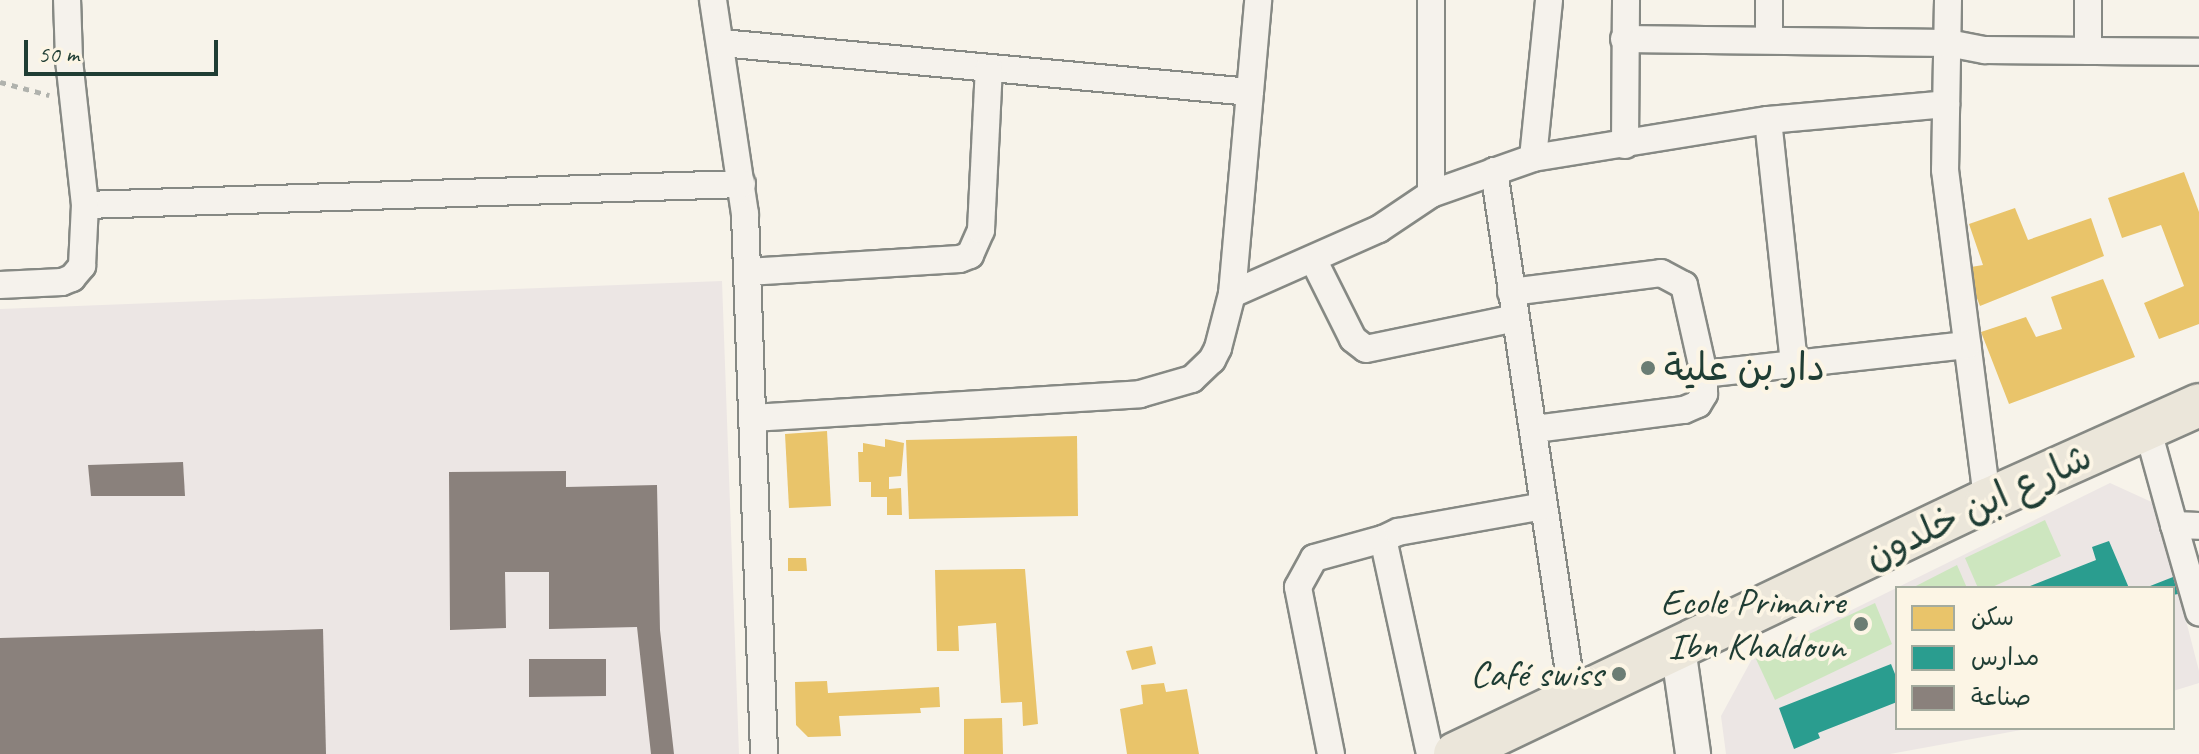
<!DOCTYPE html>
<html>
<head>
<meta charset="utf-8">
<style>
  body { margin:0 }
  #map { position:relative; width:2199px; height:754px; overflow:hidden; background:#f7f3ea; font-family:Caveat,"Playpen Sans Arabic",sans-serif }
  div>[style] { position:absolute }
  .built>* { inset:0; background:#ece6e4 }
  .green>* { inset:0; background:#cde6bf }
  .homes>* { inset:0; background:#e9c46a }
  .schools>* { inset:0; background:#2a9d8f }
  .industry>* { inset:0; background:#8a817c }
  .path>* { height:5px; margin-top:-2.5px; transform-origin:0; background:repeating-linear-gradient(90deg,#b0b2ad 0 6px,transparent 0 12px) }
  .roads { filter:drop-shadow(2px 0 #868984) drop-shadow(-2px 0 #868984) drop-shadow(0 2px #868984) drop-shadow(0 -2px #868984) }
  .minor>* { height:26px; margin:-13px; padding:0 13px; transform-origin:13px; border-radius:13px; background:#f5f2ec }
  .tertiary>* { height:34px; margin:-17px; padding:0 17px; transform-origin:17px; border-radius:17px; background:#f5f2ec }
  .primary>* { height:42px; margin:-21px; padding:0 21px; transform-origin:21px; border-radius:21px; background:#ebe6da }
  .dots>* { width:22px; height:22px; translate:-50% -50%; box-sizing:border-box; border:4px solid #fcf5e5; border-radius:50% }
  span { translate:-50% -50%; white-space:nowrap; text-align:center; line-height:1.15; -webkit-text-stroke:8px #fcf5e5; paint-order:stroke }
  .poi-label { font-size:38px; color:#1f3d34 }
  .left { translate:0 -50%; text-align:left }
  .right { translate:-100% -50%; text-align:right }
  .street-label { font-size:38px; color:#1f3d34 }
  .legend { position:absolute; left:1895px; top:586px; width:280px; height:144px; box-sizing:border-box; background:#fcf5e5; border:2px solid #a4ab9e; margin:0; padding:10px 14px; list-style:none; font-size:24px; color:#1f3d34 }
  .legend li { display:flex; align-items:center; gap:16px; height:40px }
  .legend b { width:40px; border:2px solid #a4ab9e }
  .scale { position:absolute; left:24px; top:40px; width:194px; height:36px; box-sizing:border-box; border:4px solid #1f3d34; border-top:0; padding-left:10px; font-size:24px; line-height:28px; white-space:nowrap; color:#1f3d34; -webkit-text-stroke:6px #fcf5e5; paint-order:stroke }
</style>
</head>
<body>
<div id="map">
  <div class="built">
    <div style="clip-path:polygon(722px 281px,739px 754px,0 754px,0 309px)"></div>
    <div style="clip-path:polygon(2110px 483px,2156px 504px,2199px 671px,2199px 683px,2173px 691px,2173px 588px,1897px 588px,1897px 728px,2032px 728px,1890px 754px,1726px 754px,1721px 716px,1752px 659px)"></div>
  </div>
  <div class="green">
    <div style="clip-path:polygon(2045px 520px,2061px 556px,1990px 588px,1978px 588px,1965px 558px)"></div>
    <div style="clip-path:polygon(1957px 565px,1967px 588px,1912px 588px)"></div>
    <div style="clip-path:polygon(1875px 603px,1892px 644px,1775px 700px,1756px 659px)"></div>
  </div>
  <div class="homes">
    <div style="clip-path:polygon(2184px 172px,2199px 212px,2199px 324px,2159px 339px,2144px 303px,2184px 286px,2161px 225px,2122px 238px,2108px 198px)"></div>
    <div style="clip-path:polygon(2015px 208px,2028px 240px,2091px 218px,2104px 256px,1980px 306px,1965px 268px,1983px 265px,1969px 224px)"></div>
    <div style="clip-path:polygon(2103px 279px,2135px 357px,2009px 404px,1981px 332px,2026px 317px,2036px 337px,2062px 329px,2051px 297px)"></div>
    <div style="clip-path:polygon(827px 431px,831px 506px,789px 508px,785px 434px)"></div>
    <div style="clip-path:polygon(1077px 436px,1078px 516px,909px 519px,906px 440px)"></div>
    <div style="clip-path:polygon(885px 439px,904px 443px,901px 476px,889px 477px,889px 489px,901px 488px,902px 515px,887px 515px,887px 497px,871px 497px,871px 482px,859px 482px,858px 452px,863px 452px,863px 443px,885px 447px)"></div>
    <div style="clip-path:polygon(788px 558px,806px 558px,807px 571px,788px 571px)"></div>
    <div style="clip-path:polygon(1025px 569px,1038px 724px,1023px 726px,1022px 702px,1001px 703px,996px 623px,958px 626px,959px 651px,937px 651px,935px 570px)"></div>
    <div style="clip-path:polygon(1152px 646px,1156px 664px,1132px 670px,1126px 651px)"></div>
    <div style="clip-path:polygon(827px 681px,828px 693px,939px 687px,940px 707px,920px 708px,921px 713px,839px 716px,841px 736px,808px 737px,796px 725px,795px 682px)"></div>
    <div style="clip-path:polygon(1164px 683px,1166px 692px,1187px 689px,1199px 754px,1127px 754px,1120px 709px,1143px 704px,1141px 685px)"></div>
    <div style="clip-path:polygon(1002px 718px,1003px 754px,964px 754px,964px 719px)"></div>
  </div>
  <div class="schools">
    <div style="clip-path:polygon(2109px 541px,2129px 588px,2025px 588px,2096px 560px,2092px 547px)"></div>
    <div style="clip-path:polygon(2173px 577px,2178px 594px,2173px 595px,2173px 588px,2145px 588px)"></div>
    <div style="clip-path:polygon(1891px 664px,1897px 679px,1897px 702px,1818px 733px,1820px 738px,1794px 749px,1779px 708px)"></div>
  </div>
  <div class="industry">
    <div style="clip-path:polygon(183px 462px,185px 496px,91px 496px,88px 465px)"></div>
    <div style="clip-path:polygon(566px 471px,566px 487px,657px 485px,660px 630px,674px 754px,651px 754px,637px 627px,549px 629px,549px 572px,505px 572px,506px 628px,450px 630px,449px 472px)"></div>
    <div style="clip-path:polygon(323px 629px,326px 754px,0 754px,0 638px)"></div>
    <div style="clip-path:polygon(529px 659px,606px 659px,606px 696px,529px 697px)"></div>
  </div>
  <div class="path">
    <div style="left:0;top:82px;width:51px;rotate:14.9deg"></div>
  </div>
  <div class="roads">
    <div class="minor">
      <div style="left:713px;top:0;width:216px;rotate:81.5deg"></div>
      <div style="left:745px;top:214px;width:540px;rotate:87.98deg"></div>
      <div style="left:1948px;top:0;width:170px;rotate:91deg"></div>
      <div style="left:1945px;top:170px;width:333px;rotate:82.7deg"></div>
      <div style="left:1624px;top:39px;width:324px;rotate:0.7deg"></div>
      <div style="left:1948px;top:43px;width:38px;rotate:11deg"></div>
      <div style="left:1985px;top:50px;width:214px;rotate:0.5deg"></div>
      <div style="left:1769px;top:40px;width:40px;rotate:-90deg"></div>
      <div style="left:721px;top:43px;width:531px;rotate:5.29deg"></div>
      <div style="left:2088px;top:51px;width:51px;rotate:-90deg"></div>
      <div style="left:1768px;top:120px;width:243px;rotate:83.9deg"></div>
      <div style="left:1625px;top:145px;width:145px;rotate:-89.6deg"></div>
      <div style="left:1533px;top:158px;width:159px;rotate:-84.2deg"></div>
      <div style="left:1494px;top:171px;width:534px;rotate:81.49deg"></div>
      <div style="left:1431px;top:194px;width:194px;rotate:-90deg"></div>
      <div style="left:85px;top:205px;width:657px;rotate:-1.83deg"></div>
      <div style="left:1313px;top:259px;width:89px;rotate:63.4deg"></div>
      <div style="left:1353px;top:339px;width:16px;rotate:38deg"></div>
      <div style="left:1366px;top:349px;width:153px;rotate:-11.7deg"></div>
      <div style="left:747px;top:272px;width:213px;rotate:-3.5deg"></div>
      <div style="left:960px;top:259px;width:11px;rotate:-22deg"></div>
      <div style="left:970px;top:255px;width:27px;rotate:-66deg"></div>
      <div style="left:981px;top:230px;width:162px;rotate:-87.2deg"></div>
      <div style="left:0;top:285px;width:62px;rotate:-2.8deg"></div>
      <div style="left:62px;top:282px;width:11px;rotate:-22deg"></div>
      <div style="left:72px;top:278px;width:16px;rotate:-50deg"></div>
      <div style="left:82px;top:266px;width:61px;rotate:-87.2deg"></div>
      <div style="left:85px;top:205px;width:147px;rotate:-96.3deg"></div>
      <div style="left:69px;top:59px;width:59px;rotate:-91.9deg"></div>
      <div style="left:1511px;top:292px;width:151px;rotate:-7.2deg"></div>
      <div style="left:1661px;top:273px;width:26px;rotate:28deg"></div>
      <div style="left:1684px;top:285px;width:91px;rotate:77.3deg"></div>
      <div style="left:1232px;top:294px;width:161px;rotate:-23.9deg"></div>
      <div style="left:1379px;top:229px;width:63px;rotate:-33.9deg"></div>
      <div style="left:1431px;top:194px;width:108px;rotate:-19.4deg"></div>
      <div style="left:1533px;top:158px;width:238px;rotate:-9.2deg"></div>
      <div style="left:1768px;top:120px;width:179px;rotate:-5.1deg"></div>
      <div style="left:752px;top:418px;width:389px;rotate:-3.5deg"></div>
      <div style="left:1140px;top:394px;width:54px;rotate:-16.1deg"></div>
      <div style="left:1192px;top:379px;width:28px;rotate:-44deg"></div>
      <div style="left:1212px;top:360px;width:13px;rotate:-63deg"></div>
      <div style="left:1218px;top:348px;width:56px;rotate:-75.5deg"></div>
      <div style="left:1232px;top:294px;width:295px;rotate:-84.9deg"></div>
      <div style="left:2147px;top:427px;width:102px;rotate:74.6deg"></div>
      <div style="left:2174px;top:525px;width:25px;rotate:2deg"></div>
      <div style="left:1535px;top:429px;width:150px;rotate:-7.3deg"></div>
      <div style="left:1684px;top:410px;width:15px;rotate:-23deg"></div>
      <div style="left:1698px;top:404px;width:12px;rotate:-59deg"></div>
      <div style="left:1704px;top:394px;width:20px;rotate:-90deg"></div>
      <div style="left:1704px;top:374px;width:265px;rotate:-6.3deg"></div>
      <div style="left:2174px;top:525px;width:91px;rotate:74deg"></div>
      <div style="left:1331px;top:754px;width:170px;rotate:-101.2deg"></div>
      <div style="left:1298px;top:587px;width:33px;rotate:-61deg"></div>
      <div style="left:1314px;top:558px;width:72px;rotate:-15.4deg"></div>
      <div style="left:1430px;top:754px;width:220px;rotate:-102.3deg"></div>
      <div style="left:1383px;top:539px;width:17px;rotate:-25deg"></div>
      <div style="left:1398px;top:532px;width:148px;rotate:-10.1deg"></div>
    </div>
    <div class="tertiary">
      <div style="left:1678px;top:648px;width:107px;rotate:81.9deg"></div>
    </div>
    <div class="primary">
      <div style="left:1455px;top:754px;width:590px;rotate:-25.52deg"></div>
      <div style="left:1987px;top:500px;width:232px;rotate:-24.1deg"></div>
    </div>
  </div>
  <div class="dots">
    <div style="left:1648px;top:368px;background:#6b7d74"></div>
    <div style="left:1861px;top:624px;background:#6b7d74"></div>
    <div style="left:1619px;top:674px;background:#6b7d74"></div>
  </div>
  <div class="poi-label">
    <span class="left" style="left:1664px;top:368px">دار بن علية</span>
    <span class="right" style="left:1845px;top:624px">Ecole Primaire<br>Ibn Khaldoun</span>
    <span class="right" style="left:1603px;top:674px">Café swiss</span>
  </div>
  <div class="street-label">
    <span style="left:1978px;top:506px;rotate:-25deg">شارع ابن خلدون</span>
  </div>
  <ul class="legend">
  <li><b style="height:22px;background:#e9c46a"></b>سكن</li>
  <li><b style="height:22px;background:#2a9d8f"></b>مدارس</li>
  <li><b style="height:22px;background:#8a817c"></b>صناعة</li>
  </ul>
  <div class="scale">50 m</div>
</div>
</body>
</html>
